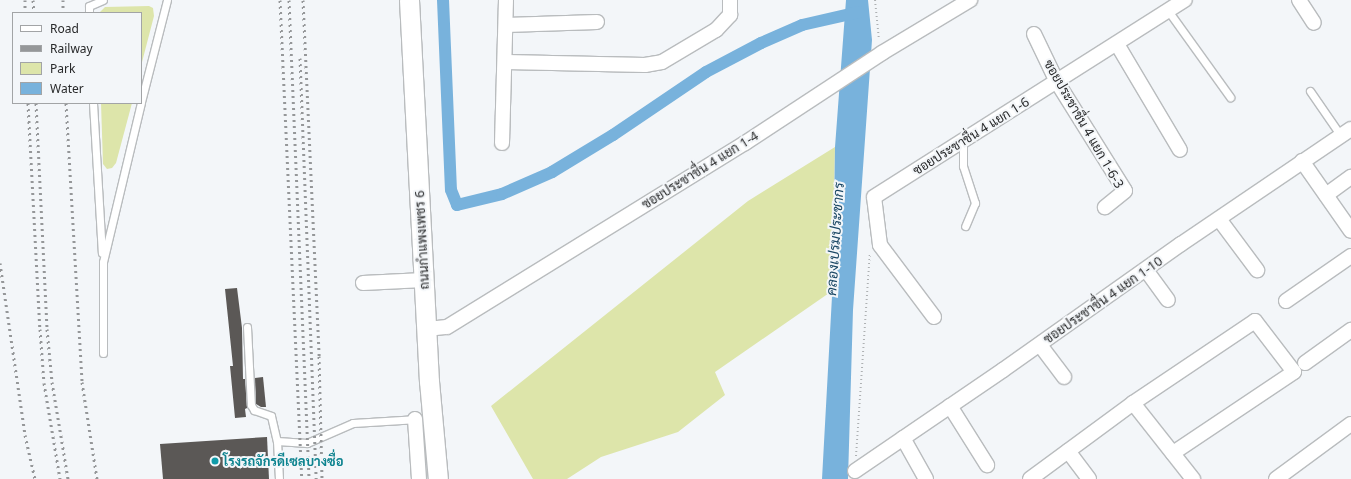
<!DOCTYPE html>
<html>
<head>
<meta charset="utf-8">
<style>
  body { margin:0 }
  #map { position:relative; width:1351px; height:479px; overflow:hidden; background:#f3f6f9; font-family:"Noto Sans",Sarabun,sans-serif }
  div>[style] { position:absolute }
  .green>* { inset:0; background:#dde5aa }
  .water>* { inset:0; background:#78b2dc }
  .canal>* { height:12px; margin:-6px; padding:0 6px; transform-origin:6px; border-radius:6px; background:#78b2dc }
  .building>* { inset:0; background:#5b5856 }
  .path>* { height:2px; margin-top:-1px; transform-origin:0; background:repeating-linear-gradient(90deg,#aeb1b3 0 1px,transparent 0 4px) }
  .roads { filter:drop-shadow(1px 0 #b9bcbe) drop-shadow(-1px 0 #b9bcbe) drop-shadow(0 1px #b9bcbe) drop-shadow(0 -1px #b9bcbe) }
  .lane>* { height:7px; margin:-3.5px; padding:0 3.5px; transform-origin:3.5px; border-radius:3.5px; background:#fff }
  .street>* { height:14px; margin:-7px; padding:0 7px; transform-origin:7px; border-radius:7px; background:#fff }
  .secondary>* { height:19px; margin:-9.5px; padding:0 9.5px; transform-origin:9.5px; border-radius:9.5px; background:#fff }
  .rail>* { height:3px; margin-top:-1.5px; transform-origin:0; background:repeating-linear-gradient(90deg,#959799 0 2px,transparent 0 6px) }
  .dots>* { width:11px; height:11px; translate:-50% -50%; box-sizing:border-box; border:2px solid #f3f6f9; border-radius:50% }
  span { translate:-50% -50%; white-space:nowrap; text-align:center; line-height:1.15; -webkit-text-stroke:4px #f3f6f9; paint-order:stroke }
  .street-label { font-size:13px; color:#28292a }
  .culture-label { font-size:13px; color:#0d838f; font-weight:700 }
  .left { translate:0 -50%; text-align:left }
  .water-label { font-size:14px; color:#194663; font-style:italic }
  .legend { position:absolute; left:12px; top:12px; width:130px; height:92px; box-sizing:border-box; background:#f3f6f9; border:1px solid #a2a4a6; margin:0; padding:5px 7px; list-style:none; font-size:12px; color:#28292a }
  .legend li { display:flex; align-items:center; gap:8px; height:20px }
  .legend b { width:20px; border:1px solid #a2a4a6 }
</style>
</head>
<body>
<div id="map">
  <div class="green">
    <div style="clip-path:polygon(149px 6px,153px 8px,154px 16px,141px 66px,141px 13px,99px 13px,105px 7px)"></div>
    <div style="clip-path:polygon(101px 103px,132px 103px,116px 163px,112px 168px,107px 169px,103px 164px)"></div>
    <div style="clip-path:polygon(835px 147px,832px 291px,715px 372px,725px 395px,678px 432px,601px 457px,567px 479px,533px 479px,491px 406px,748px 201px)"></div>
  </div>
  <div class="water">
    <div style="clip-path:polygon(846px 0,868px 0,872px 40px,853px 310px,848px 479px,822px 479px,833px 278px,835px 147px)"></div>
  </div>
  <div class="canal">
    <div style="left:443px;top:0;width:190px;rotate:87.6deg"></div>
    <div style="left:451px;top:190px;width:16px;rotate:68deg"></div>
    <div style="left:457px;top:205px;width:46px;rotate:-13.7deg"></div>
    <div style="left:502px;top:194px;width:55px;rotate:-23.7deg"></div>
    <div style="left:552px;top:172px;width:71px;rotate:-31.2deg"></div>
    <div style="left:613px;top:135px;width:112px;rotate:-34.1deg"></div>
    <div style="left:706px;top:72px;width:62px;rotate:-27.8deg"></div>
    <div style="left:761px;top:43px;width:45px;rotate:-23.7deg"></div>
    <div style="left:802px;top:25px;width:58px;rotate:-12.8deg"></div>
  </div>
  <div class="building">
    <div style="clip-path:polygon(237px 288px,242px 328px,243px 379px,245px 379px,247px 408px,245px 409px,246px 417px,235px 418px,230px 366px,233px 366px,225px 289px)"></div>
    <div style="clip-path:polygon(263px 377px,266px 407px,261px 407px,256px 404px,255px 378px)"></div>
    <div style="clip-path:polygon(267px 437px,269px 479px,163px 479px,160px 444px)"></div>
  </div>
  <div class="path">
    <div style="left:875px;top:0;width:40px;rotate:84.3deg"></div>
    <div style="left:856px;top:456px;width:203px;rotate:-86.1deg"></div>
  </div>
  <div class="roads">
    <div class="lane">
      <div style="left:1169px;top:12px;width:105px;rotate:54.3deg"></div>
      <div style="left:89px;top:13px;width:7px;rotate:-90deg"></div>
      <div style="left:89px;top:6px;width:15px;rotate:-23deg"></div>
      <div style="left:1310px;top:91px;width:55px;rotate:55.4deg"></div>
      <div style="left:141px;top:102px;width:105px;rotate:-75.7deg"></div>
      <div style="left:93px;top:103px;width:150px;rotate:86.6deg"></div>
      <div style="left:963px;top:141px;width:25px;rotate:90deg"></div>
      <div style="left:963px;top:166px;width:39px;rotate:72deg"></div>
      <div style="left:975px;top:203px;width:25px;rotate:113deg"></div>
      <div style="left:247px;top:327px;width:78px;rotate:87.1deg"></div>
      <div style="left:251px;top:405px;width:6px;rotate:59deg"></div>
      <div style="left:254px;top:410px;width:18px;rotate:19deg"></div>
      <div style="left:271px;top:416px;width:26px;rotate:77deg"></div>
      <div style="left:277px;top:441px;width:30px;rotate:4deg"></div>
      <div style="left:307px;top:443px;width:50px;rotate:-23.5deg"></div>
      <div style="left:353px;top:423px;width:65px;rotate:-3.5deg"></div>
      <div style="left:103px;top:353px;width:91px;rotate:-90deg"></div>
      <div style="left:103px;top:262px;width:163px;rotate:-76.6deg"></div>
      <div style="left:277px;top:441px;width:38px;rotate:87deg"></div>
    </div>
    <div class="street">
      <div style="left:1299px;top:0;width:27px;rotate:57deg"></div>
      <div style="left:506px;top:25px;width:91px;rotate:-1.9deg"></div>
      <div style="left:1034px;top:34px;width:53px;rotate:64.4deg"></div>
      <div style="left:1057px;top:82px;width:128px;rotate:58deg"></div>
      <div style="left:1125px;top:191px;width:26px;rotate:141deg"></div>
      <div style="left:1117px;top:44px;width:123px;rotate:59.3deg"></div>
      <div style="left:506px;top:62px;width:139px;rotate:1.2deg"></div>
      <div style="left:645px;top:65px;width:17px;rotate:-10deg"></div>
      <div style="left:662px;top:62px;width:63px;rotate:-30.7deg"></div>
      <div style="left:716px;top:30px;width:21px;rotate:-47deg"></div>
      <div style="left:730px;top:15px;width:15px;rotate:-90deg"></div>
      <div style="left:502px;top:143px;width:143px;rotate:-88.4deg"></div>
      <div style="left:1302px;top:161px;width:85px;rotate:55deg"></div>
      <div style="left:1326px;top:195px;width:31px;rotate:-36deg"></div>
      <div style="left:1219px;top:219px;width:64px;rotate:53.3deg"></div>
      <div style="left:1146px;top:270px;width:37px;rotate:54deg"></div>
      <div style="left:363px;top:283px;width:61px;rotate:-2.8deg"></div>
      <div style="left:1286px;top:301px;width:79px;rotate:-34.7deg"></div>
      <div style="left:934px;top:317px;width:90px;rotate:-126.9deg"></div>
      <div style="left:880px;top:245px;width:48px;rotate:-97.1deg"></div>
      <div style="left:874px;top:197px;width:368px;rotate:-32.4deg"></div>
      <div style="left:427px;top:329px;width:20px;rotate:-6deg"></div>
      <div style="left:447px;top:327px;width:350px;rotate:-31.7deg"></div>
      <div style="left:745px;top:143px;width:164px;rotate:-33.3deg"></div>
      <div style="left:882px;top:53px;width:103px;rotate:-31.1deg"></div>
      <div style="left:1040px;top:345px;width:40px;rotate:53deg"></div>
      <div style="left:1305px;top:363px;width:57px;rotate:-35.7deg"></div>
      <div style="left:1133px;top:403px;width:97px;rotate:51.7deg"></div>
      <div style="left:950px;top:406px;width:70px;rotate:57.9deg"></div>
      <div style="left:415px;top:419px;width:60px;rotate:86.2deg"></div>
      <div style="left:903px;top:438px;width:47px;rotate:60.7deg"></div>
      <div style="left:1068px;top:451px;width:35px;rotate:53deg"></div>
      <div style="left:855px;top:471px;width:179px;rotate:-34.3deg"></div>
      <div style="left:1003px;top:370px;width:218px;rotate:-35.3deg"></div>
      <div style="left:1181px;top:244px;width:205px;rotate:-34.1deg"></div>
      <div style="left:1030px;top:479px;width:128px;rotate:-36.4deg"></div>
      <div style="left:1133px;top:403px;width:147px;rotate:-33.9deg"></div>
      <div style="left:1255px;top:321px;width:64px;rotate:52.6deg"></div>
      <div style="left:1294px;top:372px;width:146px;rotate:146.2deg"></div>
      <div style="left:1276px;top:479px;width:93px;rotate:-36.3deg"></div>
    </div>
    <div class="secondary">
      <div style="left:409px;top:0;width:382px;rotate:87deg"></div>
      <div style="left:429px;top:381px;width:98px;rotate:84.8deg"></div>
    </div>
  </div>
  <div class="rail">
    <div style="left:25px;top:0;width:13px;rotate:90deg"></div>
    <div style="left:33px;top:0;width:13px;rotate:86deg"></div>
    <div style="left:63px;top:0;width:13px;rotate:90deg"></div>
    <div style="left:280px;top:0;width:480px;rotate:87.4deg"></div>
    <div style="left:289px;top:0;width:479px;rotate:87.6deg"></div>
    <div style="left:303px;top:0;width:356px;rotate:87.4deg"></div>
    <div style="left:319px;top:356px;width:123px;rotate:88.6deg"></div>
    <div style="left:300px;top:58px;width:421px;rotate:87.8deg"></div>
    <div style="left:28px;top:103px;width:226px;rotate:87deg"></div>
    <div style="left:40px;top:329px;width:54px;rotate:85.8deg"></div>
    <div style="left:44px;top:383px;width:97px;rotate:80.5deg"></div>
    <div style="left:36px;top:103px;width:226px;rotate:87.2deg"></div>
    <div style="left:47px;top:329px;width:53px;rotate:84.6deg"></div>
    <div style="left:52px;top:382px;width:98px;rotate:80.6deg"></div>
    <div style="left:66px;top:103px;width:279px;rotate:86.7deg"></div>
    <div style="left:82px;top:382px;width:98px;rotate:81.2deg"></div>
    <div style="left:0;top:263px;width:174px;rotate:81.7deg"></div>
    <div style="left:25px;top:435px;width:45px;rotate:77.2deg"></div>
  </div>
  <div class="dots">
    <div style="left:215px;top:461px;background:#0f9aa8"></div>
  </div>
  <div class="street-label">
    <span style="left:1084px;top:124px;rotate:60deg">ซอยประชาชื่น 4 แยก 1-6-3</span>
    <span style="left:971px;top:136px;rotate:-32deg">ซอยประชาชื่น 4 แยก 1-6</span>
    <span style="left:700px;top:170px;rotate:-32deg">ซอยประชาชื่น 4 แยก 1-4</span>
    <span style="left:422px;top:240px;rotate:-93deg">ถนนกำแพงเพชร 6</span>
    <span style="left:1103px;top:300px;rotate:-35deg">ซอยประชาชื่น 4 แยก 1-10</span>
  </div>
  <div class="culture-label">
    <span class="left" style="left:223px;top:461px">โรงรถจักรดีเซลบางซื่อ</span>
  </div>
  <div class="water-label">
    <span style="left:835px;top:239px;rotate:-86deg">คลองเปรมประชากร</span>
  </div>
  <ul class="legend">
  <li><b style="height:5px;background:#fff"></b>Road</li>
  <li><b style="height:5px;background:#959799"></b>Railway</li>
  <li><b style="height:11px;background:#dde5aa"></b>Park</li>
  <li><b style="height:11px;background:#78b2dc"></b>Water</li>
  </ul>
</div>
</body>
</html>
